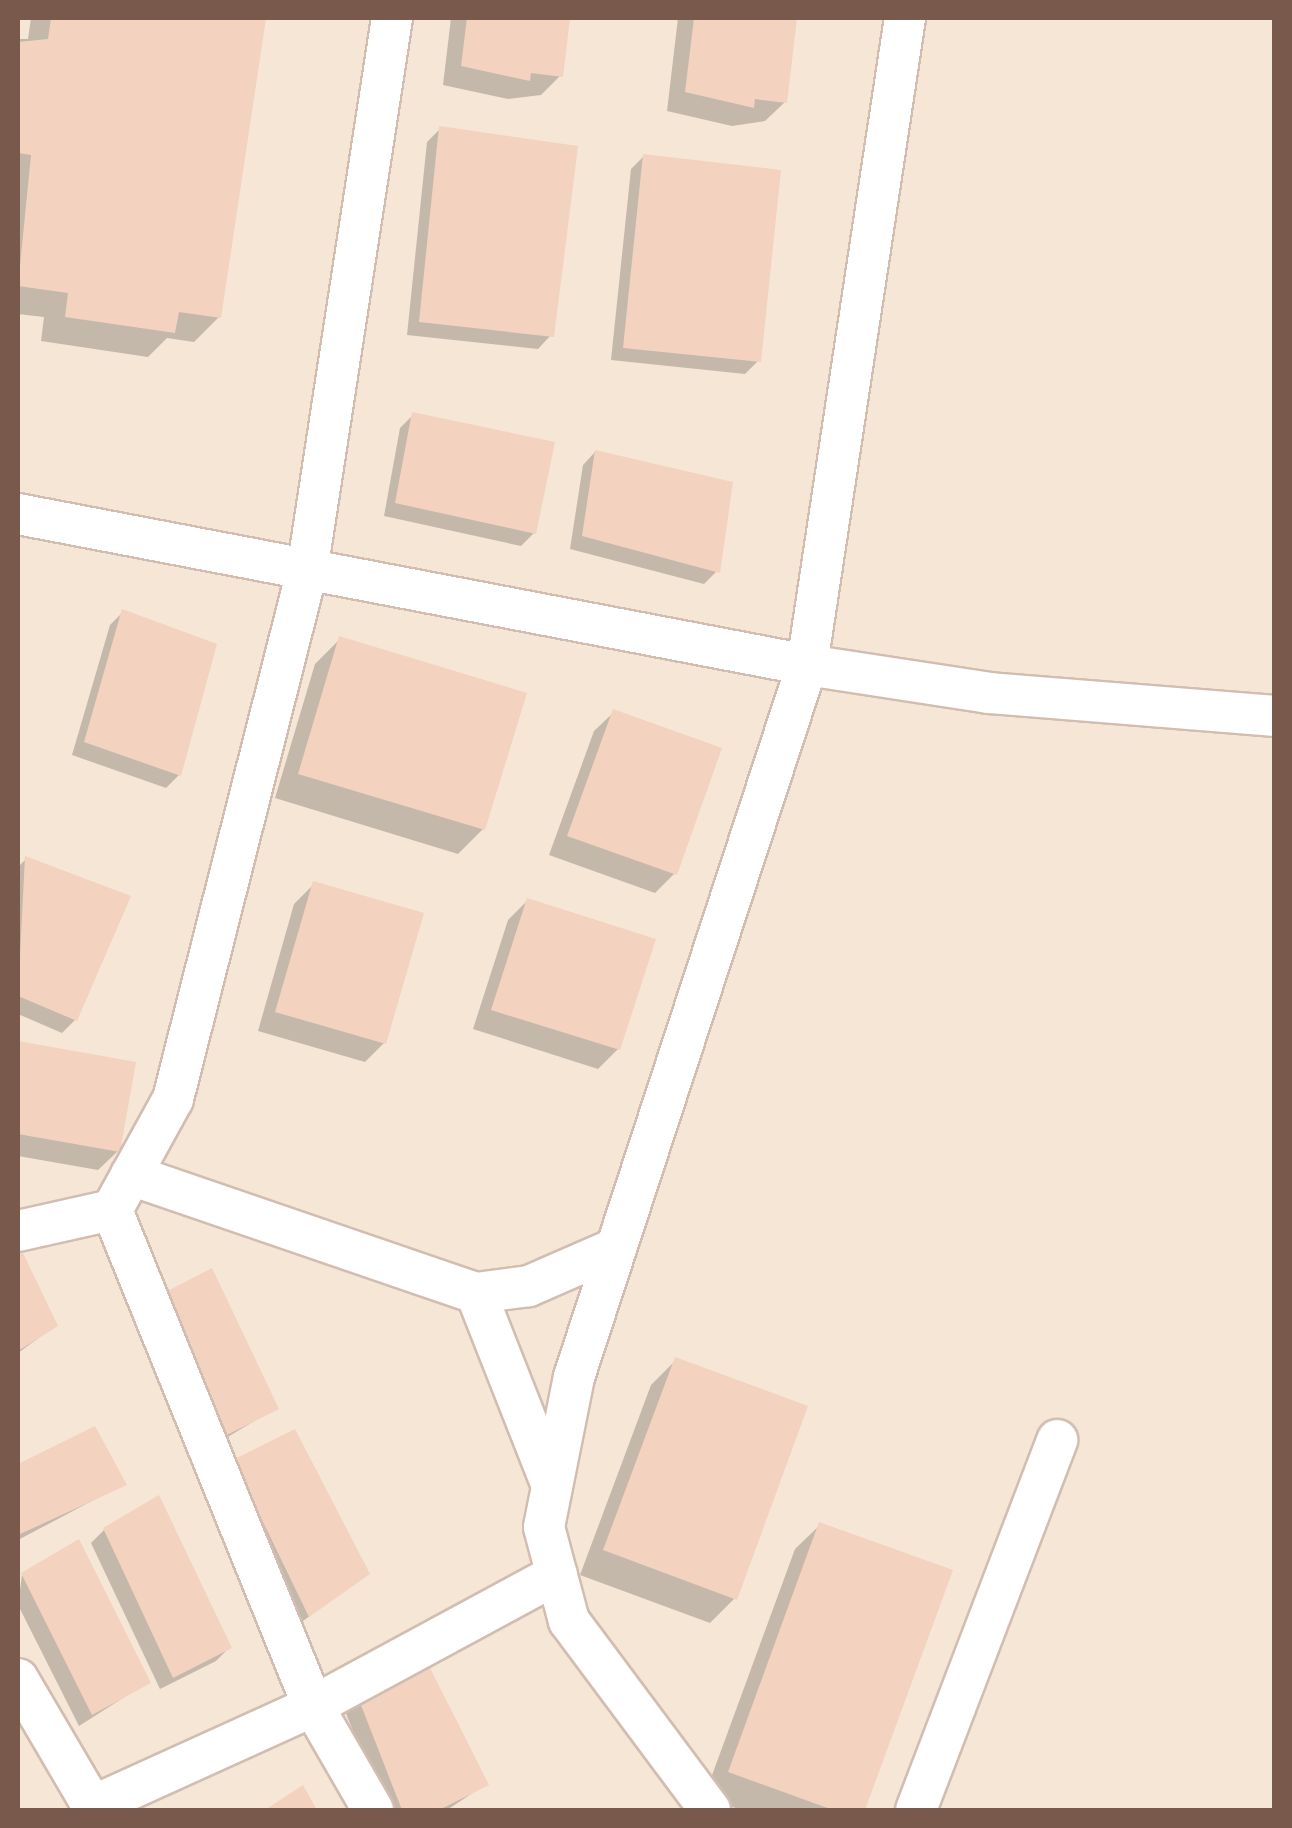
<!DOCTYPE html>
<html>
<head>
<meta charset="utf-8">
<style>
  body { margin:0 }
  #map { position:relative; width:1292px; height:1828px; overflow:hidden; background:#fdf4e8; font-family:"Titillium Web",sans-serif }
  div>[style] { position:absolute }
  .residential>* { inset:0; background:#f5e6d6 }
  .shadow>* { inset:0; background:#0003 }
  .building>* { inset:0; background:#f3d2bf }
  .roads { filter:drop-shadow(2px 0 #d2bdb0) drop-shadow(-2px 0 #d2bdb0) drop-shadow(0 2px #d2bdb0) drop-shadow(0 -2px #d2bdb0) }
  .street>* { height:40px; margin:-20px; padding:0 20px; transform-origin:20px; border-radius:20px; background:#fff }
  span { translate:-50% -50%; white-space:nowrap; text-align:center; line-height:1.15; -webkit-text-stroke:8px #fff8ef; paint-order:stroke }
  .frame { position:absolute; inset:0; border:20px solid #78594b; pointer-events:none }
</style>
</head>
<body>
<div id="map">
  <div class="residential">
    <div style="clip-path:polygon(18px 18px,1274px 18px,1274px 1810px,18px 1810px)"></div>
  </div>
  <div class="shadow">
    <div style="clip-path:polygon(31px 18px,263px 18px,219px 317px,194px 342px,167px 338px,148px 357px,41px 341px,44px 317px,18px 314px,18px 39px,28px 39px)"></div>
    <div style="clip-path:polygon(451px 18px,567px 18px,561px 75px,541px 95px,508px 99px,443px 85px)"></div>
    <div style="clip-path:polygon(678px 18px,795px 18px,785px 102px,765px 121px,732px 126px,667px 111px)"></div>
    <div style="clip-path:polygon(440px 129px,551px 335px,538px 349px,407px 335px,427px 142px)"></div>
    <div style="clip-path:polygon(644px 156px,758px 361px,745px 374px,611px 360px,631px 169px)"></div>
    <div style="clip-path:polygon(413px 415px,534px 533px,521px 546px,384px 516px,400px 428px)"></div>
    <div style="clip-path:polygon(595px 452px,717px 571px,704px 584px,570px 549px,583px 465px)"></div>
    <div style="clip-path:polygon(123px 612px,179px 775px,166px 788px,72px 755px,110px 625px)"></div>
    <div style="clip-path:polygon(340px 639px,483px 829px,458px 854px,275px 798px,315px 664px)"></div>
    <div style="clip-path:polygon(614px 712px,674px 874px,655px 893px,549px 855px,594px 731px)"></div>
    <div style="clip-path:polygon(26px 859px,75px 1020px,62px 1033px,18px 1014px,18px 867px)"></div>
    <div style="clip-path:polygon(314px 884px,384px 1043px,365px 1062px,258px 1031px,294px 904px)"></div>
    <div style="clip-path:polygon(527px 901px,618px 1049px,598px 1069px,473px 1029px,508px 920px)"></div>
    <div style="clip-path:polygon(18px 1044px,134px 1064px,118px 1151px,98px 1170px,18px 1156px)"></div>
    <div style="clip-path:polygon(21px 1255px,55px 1326px,18px 1353px,18px 1257px)"></div>
    <div style="clip-path:polygon(145px 1312px,276px 1408px,211px 1447px)"></div>
    <div style="clip-path:polygon(676px 1360px,735px 1598px,710px 1623px,580px 1575px,651px 1385px)"></div>
    <div style="clip-path:polygon(94px 1429px,124px 1484px,18px 1540px,18px 1467px)"></div>
    <div style="clip-path:polygon(235px 1462px,367px 1573px,295px 1627px)"></div>
    <div style="clip-path:polygon(820px 1525px,949px 1572px,862px 1810px,741px 1810px,704px 1797px,795px 1549px)"></div>
    <div style="clip-path:polygon(104px 1530px,229px 1648px,216px 1661px,160px 1689px,91px 1543px)"></div>
    <div style="clip-path:polygon(22px 1575px,148px 1682px,79px 1726px,18px 1605px)"></div>
    <div style="clip-path:polygon(358px 1698px,486px 1784px,447px 1810px,385px 1810px,345px 1711px)"></div>
  </div>
  <div class="building">
    <div style="clip-path:polygon(51px 18px,266px 18px,221px 318px,179px 312px,175px 333px,65px 317px,68px 293px,18px 286px,31px 155px,18px 153px,18px 42px,48px 39px)"></div>
    <div style="clip-path:polygon(467px 18px,570px 18px,563px 77px,531px 73px,530px 81px,461px 66px)"></div>
    <div style="clip-path:polygon(694px 18px,797px 18px,787px 103px,755px 99px,754px 108px,685px 92px)"></div>
    <div style="clip-path:polygon(439px 126px,578px 146px,554px 337px,419px 322px)"></div>
    <div style="clip-path:polygon(643px 154px,781px 170px,761px 362px,623px 348px)"></div>
    <div style="clip-path:polygon(412px 412px,555px 442px,536px 534px,395px 503px)"></div>
    <div style="clip-path:polygon(595px 450px,733px 482px,720px 573px,582px 536px)"></div>
    <div style="clip-path:polygon(122px 609px,217px 644px,181px 776px,84px 742px)"></div>
    <div style="clip-path:polygon(339px 636px,527px 693px,485px 830px,298px 774px)"></div>
    <div style="clip-path:polygon(613px 709px,722px 748px,677px 875px,567px 836px)"></div>
    <div style="clip-path:polygon(25px 856px,131px 896px,77px 1021px,18px 996px)"></div>
    <div style="clip-path:polygon(313px 881px,424px 913px,386px 1044px,275px 1012px)"></div>
    <div style="clip-path:polygon(527px 898px,656px 939px,620px 1050px,491px 1010px)"></div>
    <div style="clip-path:polygon(18px 1041px,136px 1062px,120px 1152px,18px 1134px)"></div>
    <div style="clip-path:polygon(22px 1251px,58px 1326px,18px 1351px,18px 1254px)"></div>
    <div style="clip-path:polygon(212px 1268px,279px 1409px,225px 1436px,156px 1297px)"></div>
    <div style="clip-path:polygon(675px 1357px,808px 1406px,737px 1600px,603px 1550px)"></div>
    <div style="clip-path:polygon(95px 1426px,127px 1485px,18px 1535px,18px 1464px)"></div>
    <div style="clip-path:polygon(295px 1429px,370px 1574px,309px 1617px,233px 1460px)"></div>
    <div style="clip-path:polygon(159px 1495px,232px 1648px,173px 1678px,103px 1528px)"></div>
    <div style="clip-path:polygon(819px 1522px,953px 1570px,865px 1810px,833px 1810px,728px 1772px)"></div>
    <div style="clip-path:polygon(79px 1539px,151px 1683px,92px 1715px,21px 1573px)"></div>
    <div style="clip-path:polygon(428px 1664px,489px 1785px,439px 1810px,402px 1810px,357px 1695px)"></div>
    <div style="clip-path:polygon(303px 1785px,317px 1810px,265px 1810px)"></div>
  </div>
  <div class="roads">
    <div class="street">
      <div style="left:18px;top:514px;width:803px;rotate:10.83deg"></div>
      <div style="left:807px;top:665px;width:184px;rotate:8.7deg"></div>
      <div style="left:989px;top:693px;width:286px;rotate:4.6deg"></div>
      <div style="left:131px;top:1175px;width:365px;rotate:18.9deg"></div>
      <div style="left:112px;top:1210px;width:535px;rotate:67.94deg"></div>
      <div style="left:313px;top:1706px;width:120px;rotate:60deg"></div>
      <div style="left:18px;top:1231px;width:96px;rotate:-12.6deg"></div>
      <div style="left:112px;top:1210px;width:127px;rotate:-61.2deg"></div>
      <div style="left:173px;top:1099px;width:545px;rotate:-75.76deg"></div>
      <div style="left:307px;top:571px;width:559px;rotate:-81.26deg"></div>
      <div style="left:552px;top:1486px;width:207px;rotate:-111.5deg"></div>
      <div style="left:476px;top:1293px;width:53px;rotate:-7.5deg"></div>
      <div style="left:529px;top:1286px;width:95px;rotate:-23.6deg"></div>
      <div style="left:18px;top:1679px;width:152px;rotate:59.6deg"></div>
      <div style="left:93px;top:1806px;width:242px;rotate:-24.4deg"></div>
      <div style="left:313px;top:1706px;width:277px;rotate:-28.4deg"></div>
      <div style="left:710px;top:1810px;width:236px;rotate:-126.7deg"></div>
      <div style="left:569px;top:1621px;width:97px;rotate:-104.9deg"></div>
      <div style="left:544px;top:1527px;width:153px;rotate:-78.7deg"></div>
      <div style="left:574px;top:1377px;width:749px;rotate:-71.88deg"></div>
      <div style="left:807px;top:665px;width:654px;rotate:-81.39deg"></div>
      <div style="left:916px;top:1810px;width:396px;rotate:-69.1deg"></div>
    </div>
  </div>
  <div class="frame"></div>
</div>
</body>
</html>
